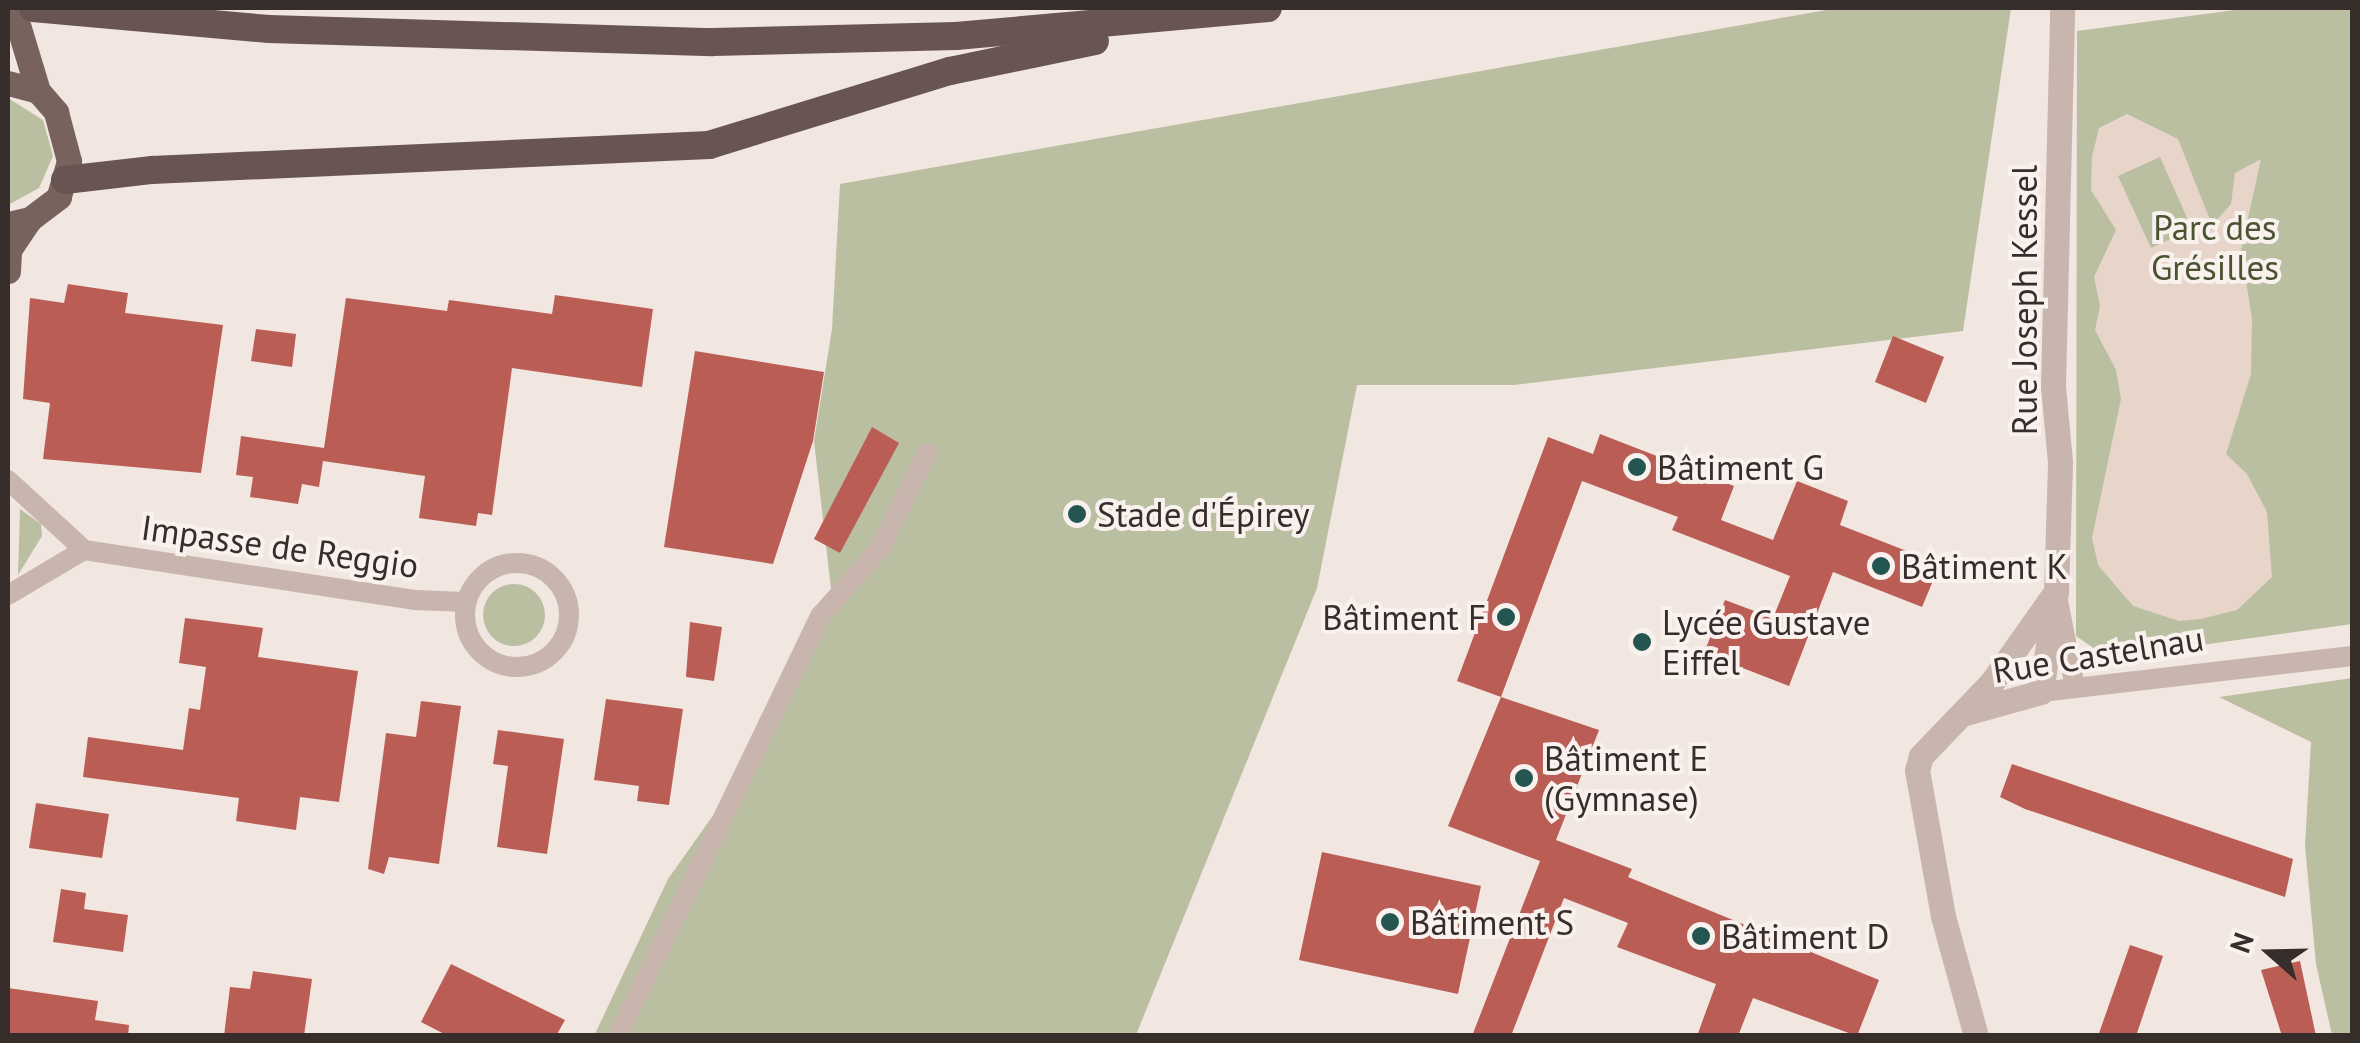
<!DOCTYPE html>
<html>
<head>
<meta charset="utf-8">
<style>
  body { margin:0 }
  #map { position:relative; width:2360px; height:1043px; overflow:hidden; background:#f1e6e0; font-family:"PT Sans",sans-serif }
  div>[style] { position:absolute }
  .green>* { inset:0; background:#babfa1 }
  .round { border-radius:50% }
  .plaza>* { inset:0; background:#e7d5c9 }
  .building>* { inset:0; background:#ba5d55 }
  .minor>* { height:20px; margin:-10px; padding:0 10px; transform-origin:10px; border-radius:10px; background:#c8b5ad }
  .minor>.ring { margin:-10px; padding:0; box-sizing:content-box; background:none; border:20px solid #c8b5ad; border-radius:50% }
  .tertiary>* { height:25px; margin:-12.5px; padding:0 12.5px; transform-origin:12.5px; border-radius:12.5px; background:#c8b5ad }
  .primary>* { height:25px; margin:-12.5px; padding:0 12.5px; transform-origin:12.5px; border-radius:12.5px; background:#78625e }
  .trunk>* { height:28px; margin:-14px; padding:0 14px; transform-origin:14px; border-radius:14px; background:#685450 }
  .dots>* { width:28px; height:28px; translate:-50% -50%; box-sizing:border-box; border:5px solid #f9f1ed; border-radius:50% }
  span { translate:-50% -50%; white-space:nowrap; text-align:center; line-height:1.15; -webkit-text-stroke:8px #f9f1ed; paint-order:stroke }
  .park-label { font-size:35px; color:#4c5331 }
  .street-label { font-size:35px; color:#372d2b }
  .poi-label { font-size:35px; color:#372d2b }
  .left { translate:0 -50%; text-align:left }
  .right { translate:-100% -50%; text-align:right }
  .frame { position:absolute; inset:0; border:10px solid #372d2b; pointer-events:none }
  .north { position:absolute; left:2220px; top:903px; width:100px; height:100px; -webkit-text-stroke:8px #f9f1ed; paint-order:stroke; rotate:290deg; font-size:28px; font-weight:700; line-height:40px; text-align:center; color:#372d2b }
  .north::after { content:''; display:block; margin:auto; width:35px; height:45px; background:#372d2b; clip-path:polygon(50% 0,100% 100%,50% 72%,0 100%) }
</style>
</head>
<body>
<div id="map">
  <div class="green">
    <div style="clip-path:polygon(1838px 8px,2011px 8px,1963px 331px,1514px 385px,1357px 385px,1317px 588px,1136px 1035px,594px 1036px,668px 879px,773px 731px,833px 606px,814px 441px,832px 329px,840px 184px)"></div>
    <div style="clip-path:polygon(2250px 8px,2352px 8px,2352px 624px,2108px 658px,2076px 636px,2077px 31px)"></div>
    <div style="clip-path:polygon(8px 98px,43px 120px,53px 156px,39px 188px,8px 205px)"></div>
    <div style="clip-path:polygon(20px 509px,41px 524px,42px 536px,18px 575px)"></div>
    <div class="round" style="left:483px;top:584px;width:62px;height:62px"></div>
    <div style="clip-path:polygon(2352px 678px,2352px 1035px,2332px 1035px,2316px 964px,2305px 846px,2311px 742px,2219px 697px)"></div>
  </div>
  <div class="plaza">
    <div style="clip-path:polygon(evenodd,2127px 114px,2178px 139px,2212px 225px,2231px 204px,2235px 173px,2261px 159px,2241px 250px,2252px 319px,2251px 374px,2226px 454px,2247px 474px,2267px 512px,2272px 577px,2237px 610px,2201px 619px,2179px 621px,2133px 606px,2098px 565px,2092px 538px,2121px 399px,2116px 370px,2095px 330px,2100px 306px,2094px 277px,2116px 230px,2091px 190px,2092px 157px,2099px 128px,2127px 114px,2160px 157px,2192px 229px,2151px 248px,2118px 176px,2160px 157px)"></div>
  </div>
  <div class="building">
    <div style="clip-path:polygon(68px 284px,128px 293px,125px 313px,223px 325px,201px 473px,43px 459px,50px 403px,23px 399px,30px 298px,64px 303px)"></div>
    <div style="clip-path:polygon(555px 295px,653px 309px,642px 387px,512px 368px,492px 515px,478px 513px,476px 526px,419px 518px,425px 476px,323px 461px,319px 487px,302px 484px,298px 504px,250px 497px,253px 477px,236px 475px,241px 436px,324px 448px,346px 298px,447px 311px,449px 300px,552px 314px)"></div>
    <div style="clip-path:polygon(256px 329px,296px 334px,292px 367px,251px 361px)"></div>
    <div style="clip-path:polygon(1893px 336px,1944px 357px,1926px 403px,1875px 382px)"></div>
    <div style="clip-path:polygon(695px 351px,824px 372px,813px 441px,773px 564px,664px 547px)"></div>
    <div style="clip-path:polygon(872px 427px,899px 443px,840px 553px,814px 539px)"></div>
    <div style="clip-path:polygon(1600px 434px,1734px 486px,1721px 520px,1773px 540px,1797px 481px,1848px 501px,1840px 525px,1940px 564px,1922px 607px,1833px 572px,1789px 686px,1704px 653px,1725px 600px,1773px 618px,1790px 576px,1672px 530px,1678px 517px,1582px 481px,1501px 697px,1457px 681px,1548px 437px,1593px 454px)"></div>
    <div style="clip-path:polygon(185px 618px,263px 628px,258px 657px,358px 671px,339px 802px,300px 797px,296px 830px,236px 821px,239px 798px,83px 777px,88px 737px,183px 750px,189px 708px,200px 710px,206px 667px,179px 663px)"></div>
    <div style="clip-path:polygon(690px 622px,722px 627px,714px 681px,686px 677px)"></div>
    <div style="clip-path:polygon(1501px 697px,1599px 730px,1556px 840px,1632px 869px,1628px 877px,1879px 980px,1857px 1036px,1753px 998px,1738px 1036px,1697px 1036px,1716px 984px,1617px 947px,1628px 923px,1564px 898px,1511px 1036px,1472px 1036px,1540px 861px,1448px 826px)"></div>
    <div style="clip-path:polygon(606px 699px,683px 709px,669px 805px,637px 801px,639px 786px,594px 780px)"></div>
    <div style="clip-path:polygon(421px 701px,461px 706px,439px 864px,389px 857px,384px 874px,368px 869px,386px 733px,416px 737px)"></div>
    <div style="clip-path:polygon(498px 730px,564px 739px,547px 854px,497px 847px,508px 766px,493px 764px)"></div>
    <div style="clip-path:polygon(2012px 764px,2293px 859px,2285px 897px,2025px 809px,2000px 797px)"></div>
    <div style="clip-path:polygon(36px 803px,109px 814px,102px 858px,29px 848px)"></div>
    <div style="clip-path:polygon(1322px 852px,1481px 886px,1458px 994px,1299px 960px)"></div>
    <div style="clip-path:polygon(61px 889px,86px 893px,84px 909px,128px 915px,123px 952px,53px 942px)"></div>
    <div style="clip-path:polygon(2130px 945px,2163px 956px,2136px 1036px,2098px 1036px)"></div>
    <div style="clip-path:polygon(2300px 961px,2316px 1036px,2282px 1036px,2261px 970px)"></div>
    <div style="clip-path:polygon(451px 964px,565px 1020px,556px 1036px,448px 1036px,421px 1022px)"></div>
    <div style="clip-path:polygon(253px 971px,312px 979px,304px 1036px,224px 1036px,230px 987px,250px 989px)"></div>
    <div style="clip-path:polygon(8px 988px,98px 1001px,95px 1020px,129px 1025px,128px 1036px,8px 1036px)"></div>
  </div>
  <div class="minor">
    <div style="left:8px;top:480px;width:103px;rotate:42.6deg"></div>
    <div style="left:84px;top:550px;width:334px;rotate:8.6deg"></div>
    <div style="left:414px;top:600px;width:52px;rotate:2.2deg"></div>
    <div class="ring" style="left:465px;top:563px;width:84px;height:84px"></div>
    <div style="left:8px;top:595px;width:88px;rotate:-30.6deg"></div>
    <div style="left:2058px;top:601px;width:88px;rotate:78.8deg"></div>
    <div style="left:2041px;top:692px;width:313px;rotate:-6.6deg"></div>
    <div style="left:618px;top:1036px;width:467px;rotate:-64.3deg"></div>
    <div style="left:821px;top:615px;width:91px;rotate:-48.6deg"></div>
    <div style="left:881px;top:547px;width:105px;rotate:-63.9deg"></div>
  </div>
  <div class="tertiary">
    <div style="left:1962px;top:714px;width:82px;rotate:-15.6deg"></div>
    <div style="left:2041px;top:692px;width:101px;rotate:-81.5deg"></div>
    <div style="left:2056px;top:592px;width:130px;rotate:-88.2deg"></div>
    <div style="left:2060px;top:462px;width:76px;rotate:-95.3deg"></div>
    <div style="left:2053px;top:386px;width:378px;rotate:-88.6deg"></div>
    <div style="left:1976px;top:1036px;width:124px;rotate:-105.4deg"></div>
    <div style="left:1943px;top:916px;width:148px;rotate:-100.1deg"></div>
    <div style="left:1917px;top:770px;width:15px;rotate:-74deg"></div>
    <div style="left:1921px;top:756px;width:103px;rotate:-46.2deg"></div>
    <div style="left:1992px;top:682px;width:105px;rotate:-54.7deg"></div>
  </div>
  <div class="primary">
    <div style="left:13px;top:8px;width:87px;rotate:73.2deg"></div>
    <div style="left:8px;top:83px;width:31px;rotate:15deg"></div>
    <div style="left:38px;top:91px;width:28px;rotate:49deg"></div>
    <div style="left:56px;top:112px;width:51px;rotate:75.1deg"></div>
    <div style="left:69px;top:161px;width:37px;rotate:106deg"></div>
    <div style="left:59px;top:197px;width:36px;rotate:143deg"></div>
    <div style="left:30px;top:219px;width:23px;rotate:167deg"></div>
    <div style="left:8px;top:271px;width:21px;rotate:-87deg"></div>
    <div style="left:9px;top:250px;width:37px;rotate:-56deg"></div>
  </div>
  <div class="trunk">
    <div style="left:33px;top:8px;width:237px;rotate:5.1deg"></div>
    <div style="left:269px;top:29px;width:444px;rotate:1.7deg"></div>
    <div style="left:713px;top:42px;width:243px;rotate:-1.4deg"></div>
    <div style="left:956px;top:36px;width:313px;rotate:-5.1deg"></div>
    <div style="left:65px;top:180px;width:88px;rotate:-6.6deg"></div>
    <div style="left:152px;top:170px;width:558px;rotate:-2.57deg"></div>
    <div style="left:709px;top:145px;width:252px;rotate:-17.1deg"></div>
    <div style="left:950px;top:71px;width:148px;rotate:-11.7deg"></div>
  </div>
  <div class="dots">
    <div style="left:1637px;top:467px;background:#245550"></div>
    <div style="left:1077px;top:514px;background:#245550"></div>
    <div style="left:1881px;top:566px;background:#245550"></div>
    <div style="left:1506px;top:617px;background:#245550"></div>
    <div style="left:1642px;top:642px;background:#245550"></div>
    <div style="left:1524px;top:778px;background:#245550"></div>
    <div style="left:1390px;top:922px;background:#245550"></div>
    <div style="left:1701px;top:936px;background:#245550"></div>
  </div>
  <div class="park-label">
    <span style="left:2215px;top:247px">Parc des<br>Grésilles</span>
  </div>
  <div class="street-label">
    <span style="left:2024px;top:300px;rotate:-90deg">Rue Joseph Kessel</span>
    <span style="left:280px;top:546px;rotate:8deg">Impasse de Reggio</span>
    <span style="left:2098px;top:654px;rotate:-9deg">Rue Castelnau</span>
  </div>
  <div class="poi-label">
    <span class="left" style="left:1657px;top:467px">Bâtiment G</span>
    <span class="left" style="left:1097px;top:514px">Stade d'Épirey</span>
    <span class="left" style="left:1901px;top:566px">Bâtiment K</span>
    <span class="right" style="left:1486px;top:617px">Bâtiment F</span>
    <span class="left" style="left:1662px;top:642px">Lycée Gustave<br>Eiffel</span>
    <span class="left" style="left:1544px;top:778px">Bâtiment E<br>(Gymnase)</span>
    <span class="left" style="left:1410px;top:922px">Bâtiment S</span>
    <span class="left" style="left:1721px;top:936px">Bâtiment D</span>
  </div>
  <div class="frame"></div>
  <div class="north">N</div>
</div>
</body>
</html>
